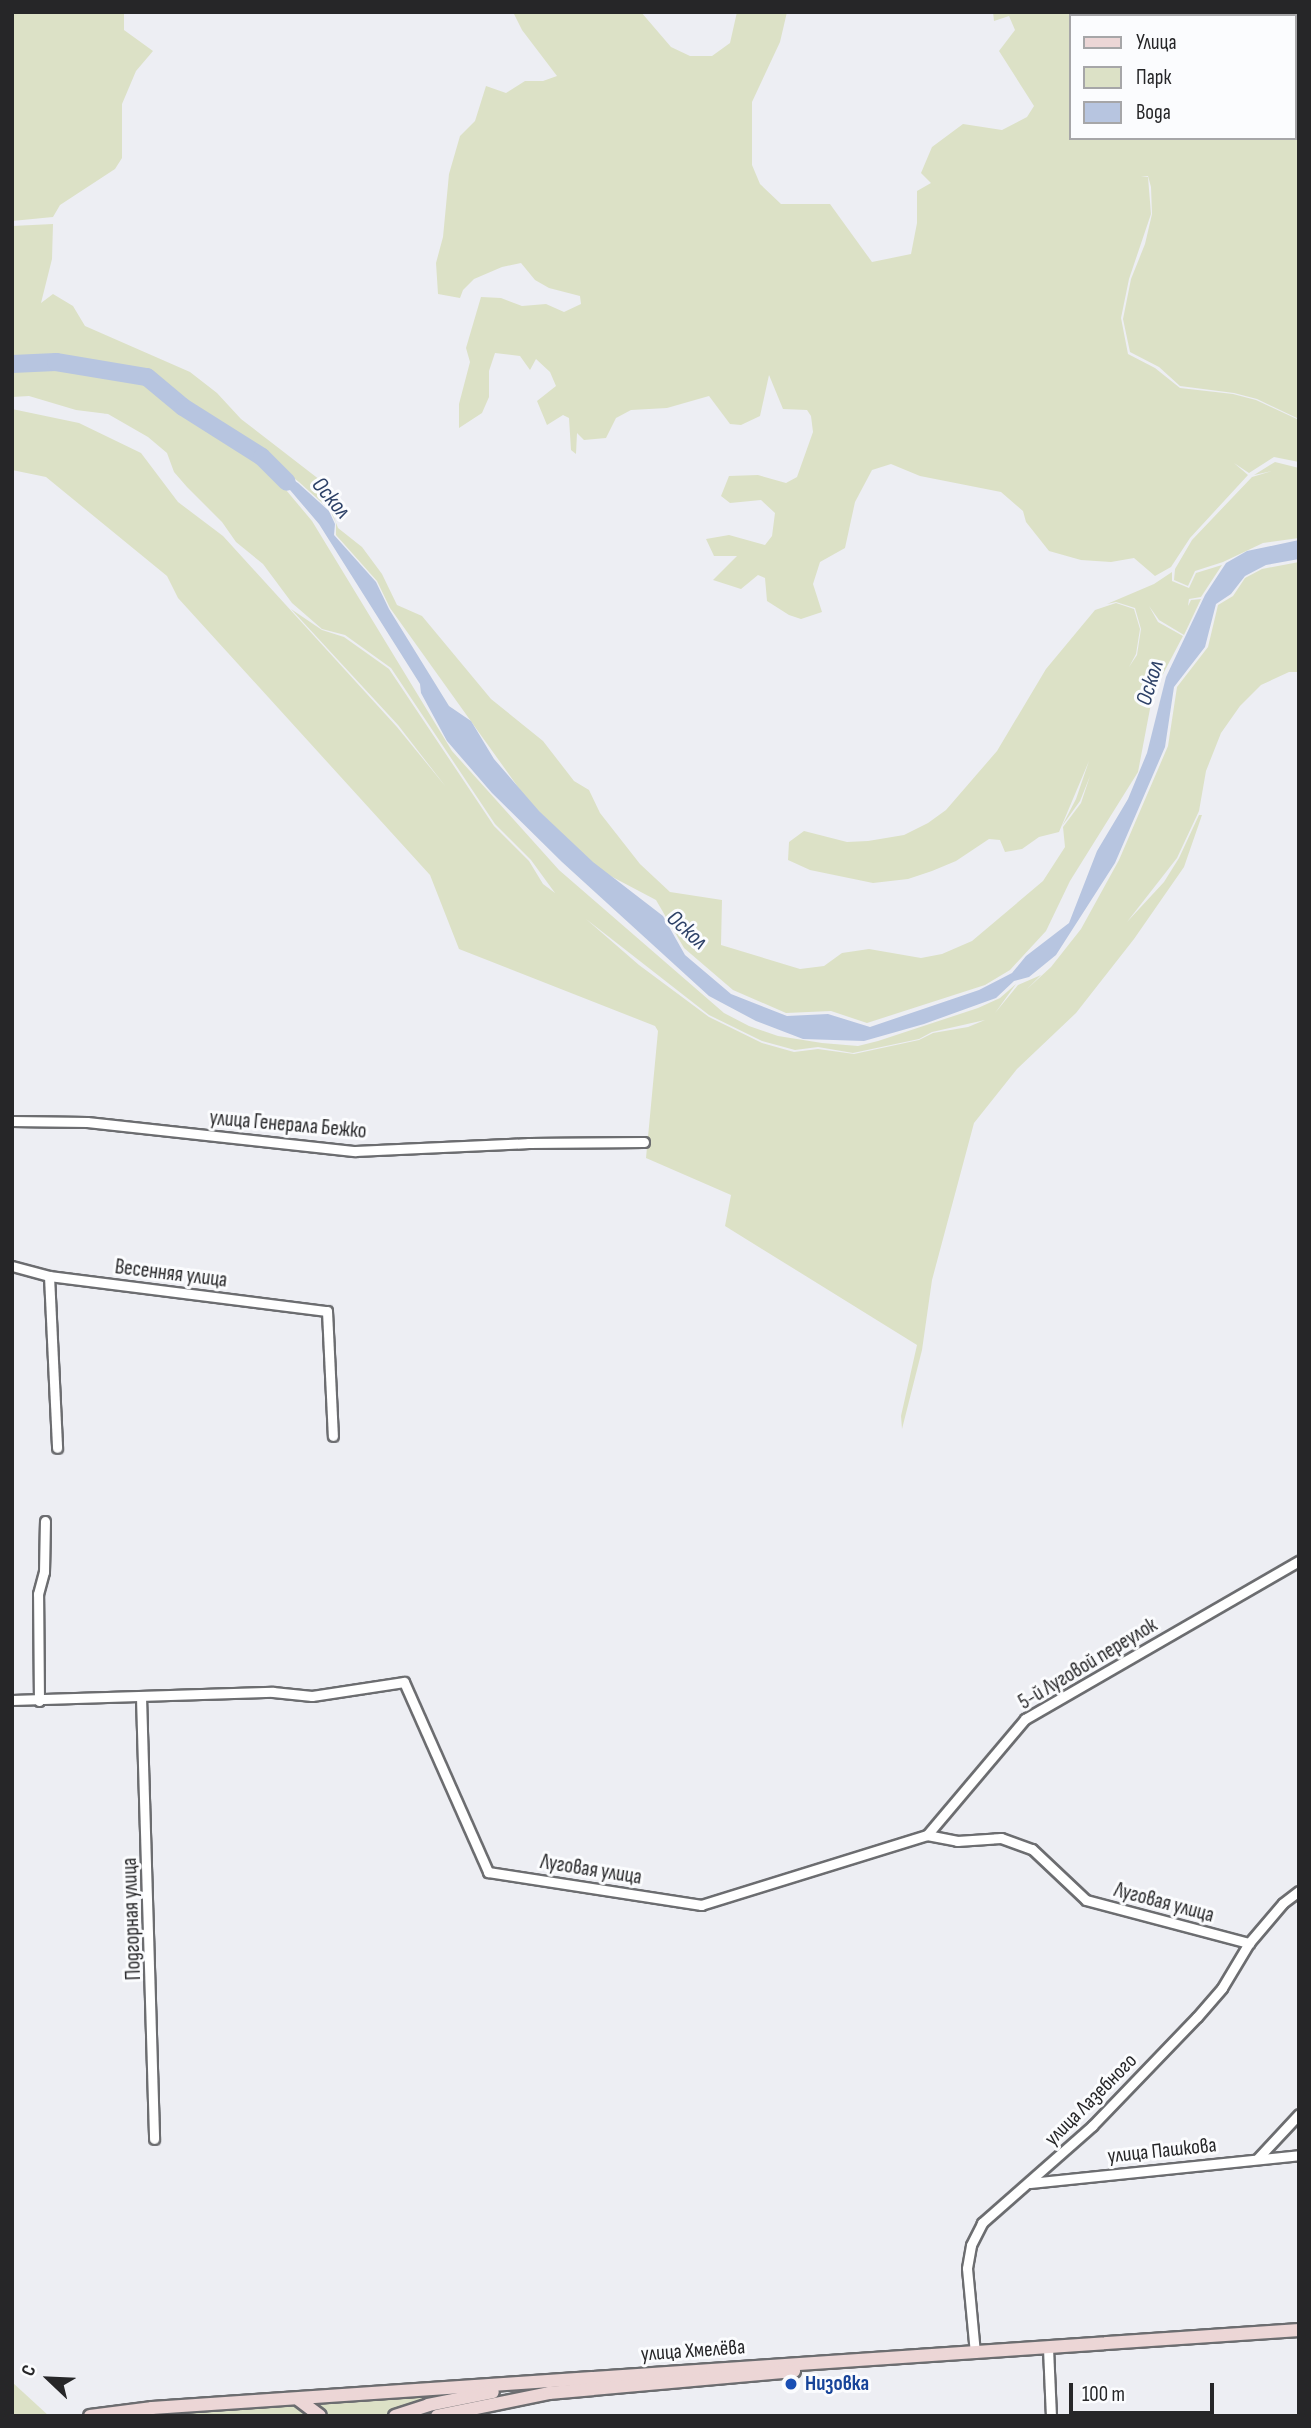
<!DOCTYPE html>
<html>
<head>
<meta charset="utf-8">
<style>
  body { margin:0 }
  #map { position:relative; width:1311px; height:2428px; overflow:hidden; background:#edeef3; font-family:"Sofia Sans Condensed",sans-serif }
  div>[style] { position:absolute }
  .green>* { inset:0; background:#dce1c6 }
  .water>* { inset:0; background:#b7c5e0 }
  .river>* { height:18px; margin:-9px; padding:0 9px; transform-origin:9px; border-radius:9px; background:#b7c5e0 }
  .roads { filter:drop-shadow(2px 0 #6c6d70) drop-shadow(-2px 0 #6c6d70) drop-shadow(0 2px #6c6d70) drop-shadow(0 -2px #6c6d70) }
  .minor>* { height:9px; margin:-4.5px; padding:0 4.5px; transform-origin:4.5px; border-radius:4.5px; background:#fff }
  .secondary>* { height:12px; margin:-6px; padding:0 6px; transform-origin:6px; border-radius:6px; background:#ecd6d6 }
  .dots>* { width:19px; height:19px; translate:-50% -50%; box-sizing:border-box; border:4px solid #fbfcfe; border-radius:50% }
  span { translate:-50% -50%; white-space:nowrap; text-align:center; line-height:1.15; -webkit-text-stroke:6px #fbfcfe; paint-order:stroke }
  .street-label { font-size:21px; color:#262628 }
  .transit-label { font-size:21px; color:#164399; font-weight:700 }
  .left { translate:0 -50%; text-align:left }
  .water-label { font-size:23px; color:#2d4167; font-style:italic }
  .frame { position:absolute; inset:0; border:14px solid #262628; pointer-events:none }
  .legend { position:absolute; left:1069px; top:14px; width:228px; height:126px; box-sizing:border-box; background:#fbfcfe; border:2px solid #a6a6a8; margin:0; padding:9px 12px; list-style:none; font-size:21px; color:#262628 }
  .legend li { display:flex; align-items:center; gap:14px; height:35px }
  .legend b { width:35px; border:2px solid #a6a6a8 }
  .north { position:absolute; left:14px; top:2344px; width:70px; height:70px; -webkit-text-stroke:5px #fbfcfe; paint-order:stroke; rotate:293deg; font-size:19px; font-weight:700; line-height:28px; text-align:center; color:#262628 }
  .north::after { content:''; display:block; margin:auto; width:24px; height:32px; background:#262628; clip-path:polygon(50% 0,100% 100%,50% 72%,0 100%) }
  .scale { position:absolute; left:1069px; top:2383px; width:145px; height:32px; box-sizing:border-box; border:4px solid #262628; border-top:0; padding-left:9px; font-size:21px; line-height:24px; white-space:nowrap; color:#262628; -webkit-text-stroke:5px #fbfcfe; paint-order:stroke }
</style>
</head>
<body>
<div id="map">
  <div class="green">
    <div style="clip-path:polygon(12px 12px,124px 12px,124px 30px,153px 51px,136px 71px,122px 104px,122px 158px,115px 169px,60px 205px,53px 217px,12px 221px)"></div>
    <div style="clip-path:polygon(evenodd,513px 12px,641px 12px,671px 47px,690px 56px,712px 56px,730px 43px,737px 12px,787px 12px,780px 42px,752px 102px,752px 165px,760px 184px,781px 204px,830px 204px,872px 262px,911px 254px,917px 223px,917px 191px,931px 183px,921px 173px,932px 147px,963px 124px,1002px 130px,1027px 117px,1034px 106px,999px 51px,1015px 30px,1009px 16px,994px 21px,993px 12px,1299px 12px,1299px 419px,1257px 399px,1234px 393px,1180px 386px,1159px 367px,1130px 352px,1123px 319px,1131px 279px,1145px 244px,1152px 214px,1151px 187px,1148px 176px,1141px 176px,1148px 177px,1151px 214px,1129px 279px,1121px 318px,1128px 354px,1155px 368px,1180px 388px,1233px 394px,1256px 400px,1299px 420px,1299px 462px,1274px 457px,1249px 473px,1234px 463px,1248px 475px,1190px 538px,1171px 567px,1155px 576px,1134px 558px,1111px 562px,1081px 560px,1049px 551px,1026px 522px,1023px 511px,1001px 492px,920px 476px,891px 464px,872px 470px,855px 502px,845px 548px,820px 562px,813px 584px,822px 612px,801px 619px,789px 615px,767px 601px,765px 578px,758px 575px,741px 589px,713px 580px,737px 556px,714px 556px,706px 539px,729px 535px,765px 545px,772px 536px,775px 513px,761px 500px,730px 503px,721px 496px,729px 476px,758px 475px,786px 483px,797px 477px,813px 432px,811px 416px,807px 410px,783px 409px,769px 375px,760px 416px,741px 425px,730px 424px,709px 396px,667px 408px,631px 410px,616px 418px,606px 438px,584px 440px,577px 433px,576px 454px,571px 450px,569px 418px,563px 415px,547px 425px,537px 401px,556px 386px,550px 372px,536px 359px,530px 370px,520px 356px,495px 353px,489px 371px,489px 397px,482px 413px,459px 428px,459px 404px,470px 362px,466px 348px,481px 297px,501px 298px,522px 306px,546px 304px,564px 312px,581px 304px,580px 296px,549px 288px,535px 280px,521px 263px,502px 267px,474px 279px,463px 290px,460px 298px,438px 294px,436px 263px,443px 237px,449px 174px,460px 136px,475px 121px,486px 86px,506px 93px,525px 81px,543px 81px,557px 76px,522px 30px,513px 12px,1071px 16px,1295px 16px,1295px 138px,1071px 138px,1071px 16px)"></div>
    <div style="clip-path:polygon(53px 224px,52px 259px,41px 303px,53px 294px,73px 306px,85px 326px,190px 372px,217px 393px,241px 419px,320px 480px,338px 528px,362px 547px,382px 574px,397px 605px,422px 616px,491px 699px,543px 741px,574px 781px,589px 790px,600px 813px,640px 864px,670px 892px,722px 900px,721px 945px,800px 969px,824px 966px,842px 953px,869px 949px,921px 958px,942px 954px,972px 941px,1043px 881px,1065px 847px,1063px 827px,1081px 803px,1090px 776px,1080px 801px,1062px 826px,1076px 799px,1089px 761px,1059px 832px,1039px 837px,1022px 849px,1005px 852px,1000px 840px,989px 839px,956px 861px,932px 871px,908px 879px,873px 883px,810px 870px,788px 860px,789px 842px,804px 831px,847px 842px,868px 841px,904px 835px,928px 823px,946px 810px,997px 751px,1046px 669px,1095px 610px,1116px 603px,1134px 609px,1140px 629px,1136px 654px,1129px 667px,1137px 655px,1141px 629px,1135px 608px,1116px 602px,1107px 604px,1154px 584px,1172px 572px,1172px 581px,1189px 588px,1196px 573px,1222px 565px,1201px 597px,1189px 599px,1188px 606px,1191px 600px,1201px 599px,1184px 635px,1159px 620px,1149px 606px,1158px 622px,1183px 636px,1153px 693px,1138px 772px,1070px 881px,1046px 931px,1010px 970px,985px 985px,867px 1023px,831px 1011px,786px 1013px,733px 990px,684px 948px,656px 900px,601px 871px,528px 801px,390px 608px,377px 581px,336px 535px,336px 523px,330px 510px,299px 482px,264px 455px,186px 404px,148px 374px,56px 359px,12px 362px,12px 226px)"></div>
    <div style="clip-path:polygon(evenodd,62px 369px,145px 382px,178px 410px,251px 455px,281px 484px,312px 521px,452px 751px,559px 870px,724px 1013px,749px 1026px,778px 1036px,822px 1043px,858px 1046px,878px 1041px,978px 1008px,1000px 998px,1016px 984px,995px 1013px,1018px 985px,1041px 975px,1026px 990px,1051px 967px,1081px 929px,1119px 860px,1168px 746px,1177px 687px,1208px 647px,1218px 605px,1233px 596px,1245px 578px,1262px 569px,1299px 562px,1299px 672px,1289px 672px,1261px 685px,1240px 706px,1221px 733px,1206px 771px,1199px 811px,1177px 858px,1127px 922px,1164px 882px,1179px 858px,1199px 815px,1202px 815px,1184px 867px,1134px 939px,1076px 1013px,1017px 1069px,974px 1123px,932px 1280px,922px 1350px,902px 1429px,901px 1416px,917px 1345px,725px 1226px,731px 1195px,646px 1158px,658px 1031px,655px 1026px,459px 949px,430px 875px,178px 598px,167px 576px,46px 477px,12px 470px,12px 409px,79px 423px,141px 453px,178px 502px,223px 536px,397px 727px,446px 787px,398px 725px,291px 609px,322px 630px,344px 637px,389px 669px,494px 826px,529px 861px,543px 884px,555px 893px,531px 860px,495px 824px,391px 668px,345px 635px,322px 629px,292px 603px,263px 564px,236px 542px,222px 522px,187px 487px,174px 472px,167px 453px,148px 437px,108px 414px,76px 410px,29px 396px,12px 397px,12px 371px,62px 369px,586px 919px,709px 1015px,762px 1041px,795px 1050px,818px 1047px,853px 1053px,919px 1039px,932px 1032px,985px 1020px,968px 1027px,933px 1033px,919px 1040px,854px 1054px,818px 1049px,794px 1052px,762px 1043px,709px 1017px,639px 965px,586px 919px)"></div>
    <div style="clip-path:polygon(1275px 462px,1299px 468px,1299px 538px,1263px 543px,1223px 562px,1195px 571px,1188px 586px,1174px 580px,1175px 569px,1192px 540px,1252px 477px,1272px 471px,1254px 475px)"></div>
    <div style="clip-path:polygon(12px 2382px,49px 2416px,12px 2414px)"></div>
    <div style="clip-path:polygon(431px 2396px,382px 2416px,325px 2416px,315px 2405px)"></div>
    <div style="clip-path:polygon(300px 2406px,317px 2416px,172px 2416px,163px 2411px)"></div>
  </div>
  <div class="water">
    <div style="clip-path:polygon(267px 463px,298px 483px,329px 511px,335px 524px,334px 535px,376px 582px,389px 609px,449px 706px,471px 721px,494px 759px,539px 811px,593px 862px,663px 916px,685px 955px,731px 994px,787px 1016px,828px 1014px,870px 1027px,979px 990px,1012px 973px,1026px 956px,1069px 923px,1097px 851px,1128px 799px,1147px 753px,1166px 677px,1205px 595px,1226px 563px,1247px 551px,1299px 540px,1299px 559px,1266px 565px,1245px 576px,1231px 594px,1216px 604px,1205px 647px,1174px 687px,1165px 747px,1115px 863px,1056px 955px,1029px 977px,1014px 981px,996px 998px,924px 1024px,864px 1041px,803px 1039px,756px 1021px,709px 996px,562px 862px,492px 793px,447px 741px,421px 693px,420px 684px,319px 524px)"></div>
  </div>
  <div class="river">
    <div style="left:12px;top:364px;width:44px;rotate:-2.6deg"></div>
    <div style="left:56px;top:362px;width:92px;rotate:9.4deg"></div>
    <div style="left:147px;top:377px;width:47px;rotate:39.8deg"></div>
    <div style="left:183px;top:407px;width:93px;rotate:32.3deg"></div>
    <div style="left:262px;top:457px;width:35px;rotate:45deg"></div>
  </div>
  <div class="roads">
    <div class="minor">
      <div style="left:12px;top:1121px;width:75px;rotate:0.8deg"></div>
      <div style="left:87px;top:1122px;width:270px;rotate:6.2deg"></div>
      <div style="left:355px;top:1151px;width:174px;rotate:-2.6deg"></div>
      <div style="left:529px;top:1143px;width:115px;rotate:-0.5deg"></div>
      <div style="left:12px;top:1266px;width:38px;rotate:15deg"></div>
      <div style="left:49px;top:1276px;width:280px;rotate:7.2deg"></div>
      <div style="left:327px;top:1311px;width:125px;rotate:87.3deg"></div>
      <div style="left:49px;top:1276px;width:172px;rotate:87.3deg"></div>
      <div style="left:141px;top:1697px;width:442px;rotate:88.3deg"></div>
      <div style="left:12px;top:1700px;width:261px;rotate:-1.8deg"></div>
      <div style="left:273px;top:1692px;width:39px;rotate:6deg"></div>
      <div style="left:312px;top:1696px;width:93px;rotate:-8.7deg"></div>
      <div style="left:404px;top:1682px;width:208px;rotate:66.1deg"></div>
      <div style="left:488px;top:1872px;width:216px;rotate:8.8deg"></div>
      <div style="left:701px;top:1905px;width:237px;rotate:-17.2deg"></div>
      <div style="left:927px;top:1835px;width:31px;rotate:11deg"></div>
      <div style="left:957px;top:1841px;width:44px;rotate:-3.9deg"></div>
      <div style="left:1001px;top:1838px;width:33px;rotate:20deg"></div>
      <div style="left:1032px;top:1849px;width:74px;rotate:43.4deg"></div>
      <div style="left:1086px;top:1900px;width:169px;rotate:14.8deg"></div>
      <div style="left:39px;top:1701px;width:107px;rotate:-90.5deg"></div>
      <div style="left:38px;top:1594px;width:23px;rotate:-75deg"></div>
      <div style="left:44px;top:1572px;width:51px;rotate:-88.9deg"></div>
      <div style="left:927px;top:1835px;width:152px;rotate:-49.8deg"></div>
      <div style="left:1025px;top:1719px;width:316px;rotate:-30deg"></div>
      <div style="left:1258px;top:2158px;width:60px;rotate:-47deg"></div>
      <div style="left:1030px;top:2183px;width:270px;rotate:-5.9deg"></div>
      <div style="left:1048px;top:2348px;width:68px;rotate:87.5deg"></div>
      <div style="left:975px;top:2353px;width:85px;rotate:-95.4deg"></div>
      <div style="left:967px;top:2268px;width:23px;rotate:-80deg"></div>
      <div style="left:971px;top:2245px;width:25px;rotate:-63deg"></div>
      <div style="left:982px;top:2223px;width:147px;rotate:-41.4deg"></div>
      <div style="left:1092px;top:2126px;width:151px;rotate:-46.1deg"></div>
      <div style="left:1197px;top:2017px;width:38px;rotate:-49deg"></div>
      <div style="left:1222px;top:1988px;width:52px;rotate:-59deg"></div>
      <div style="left:1249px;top:1943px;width:52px;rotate:-49.6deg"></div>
      <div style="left:1283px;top:1903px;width:20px;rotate:-37deg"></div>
    </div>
    <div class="secondary">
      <div style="left:299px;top:2400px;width:26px;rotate:37deg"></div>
      <div style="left:90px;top:2416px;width:63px;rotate:-7.4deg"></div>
      <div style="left:152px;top:2408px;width:1150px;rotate:-3.89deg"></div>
      <div style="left:395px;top:2416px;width:35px;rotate:-18deg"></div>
      <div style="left:428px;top:2405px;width:66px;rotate:-11.3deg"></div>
      <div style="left:437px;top:2416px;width:114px;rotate:-11.6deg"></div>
      <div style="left:549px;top:2393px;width:246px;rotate:-5.1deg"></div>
    </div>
  </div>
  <div class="dots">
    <div style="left:791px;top:2384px;background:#1a4fb4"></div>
  </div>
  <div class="street-label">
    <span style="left:288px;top:1125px;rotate:5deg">улица Генерала Бежко</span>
    <span style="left:171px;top:1274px;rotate:7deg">Весенняя улица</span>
    <span style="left:1088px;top:1664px;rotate:-31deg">5-й Луговой переулок</span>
    <span style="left:591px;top:1870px;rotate:9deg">Луговая улица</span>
    <span style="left:1164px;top:1903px;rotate:15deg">Луговая улица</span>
    <span style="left:132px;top:1919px;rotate:-92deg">Подгорная улица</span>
    <span style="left:1091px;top:2100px;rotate:-45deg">улица Лазебного</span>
    <span style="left:1162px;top:2151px;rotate:-6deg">улица Пашкова</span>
    <span style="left:693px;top:2351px;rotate:-4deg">улица Хмелёва</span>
  </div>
  <div class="transit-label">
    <span class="left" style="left:805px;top:2384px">Низовка</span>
  </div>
  <div class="water-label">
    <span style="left:331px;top:498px;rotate:50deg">Оскол</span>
    <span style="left:1150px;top:683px;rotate:-73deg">Оскол</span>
    <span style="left:687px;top:930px;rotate:42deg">Оскол</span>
  </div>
  <div class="frame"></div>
  <ul class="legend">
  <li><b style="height:9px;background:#ecd6d6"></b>Улица</li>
  <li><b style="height:19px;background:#dce1c6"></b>Парк</li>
  <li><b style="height:19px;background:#b7c5e0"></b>Вода</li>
  </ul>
  <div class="north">С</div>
  <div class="scale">100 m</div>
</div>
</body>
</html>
